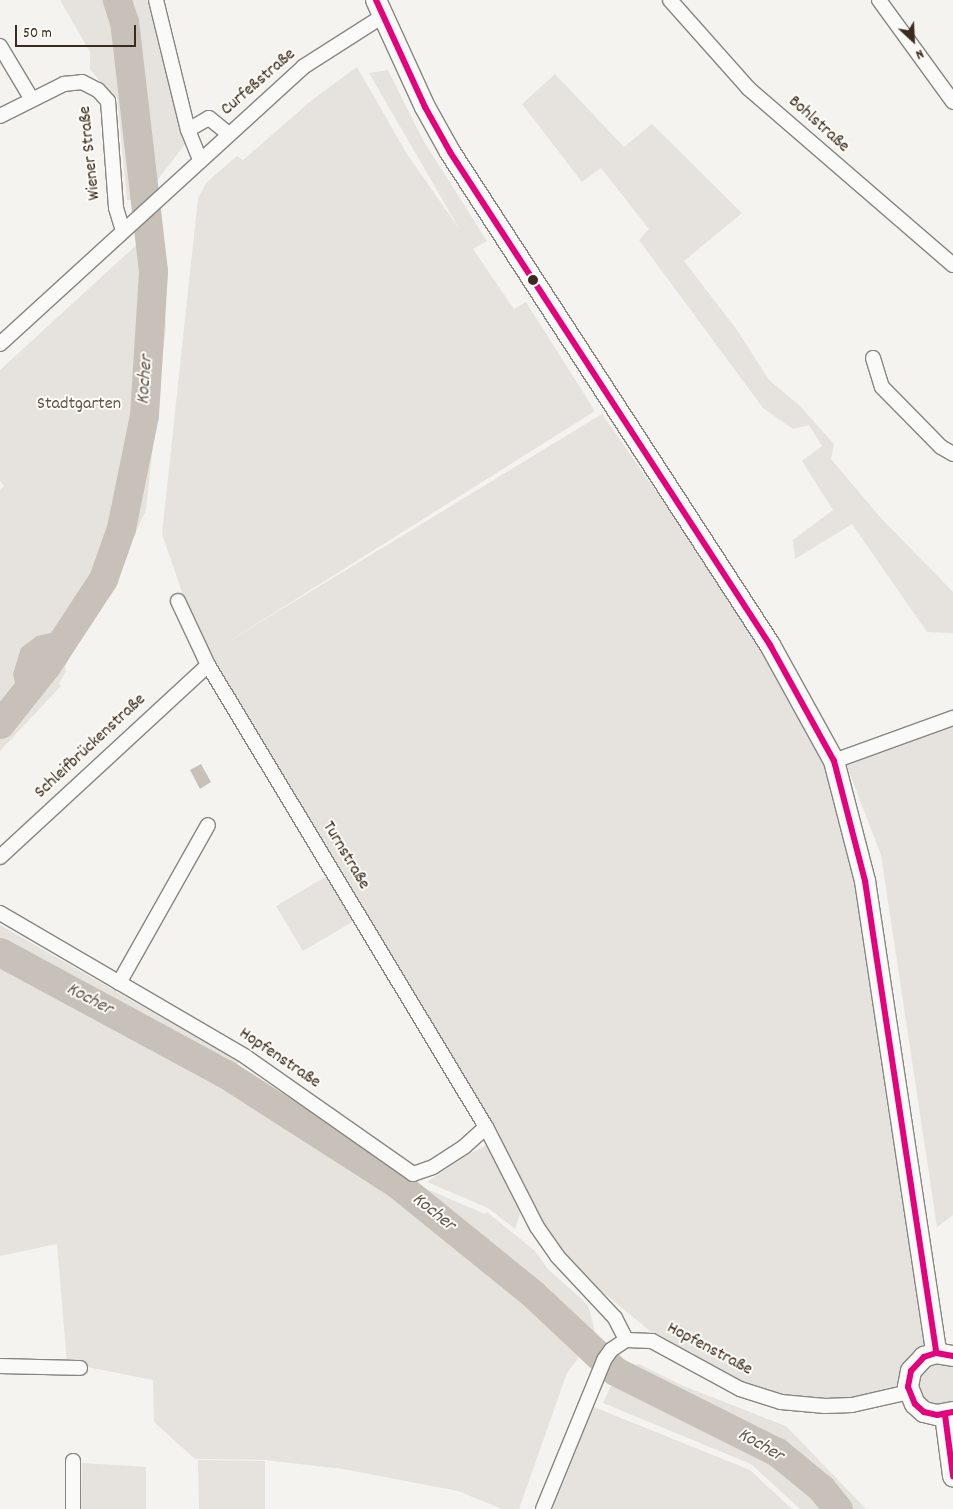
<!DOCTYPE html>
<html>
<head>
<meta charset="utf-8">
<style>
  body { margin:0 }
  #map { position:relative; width:953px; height:1509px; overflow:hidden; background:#f4f3ef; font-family:Dekko,sans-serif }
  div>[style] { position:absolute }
  .built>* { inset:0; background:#e6e3de }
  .water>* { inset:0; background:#c7c1ba }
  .river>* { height:29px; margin:-14.5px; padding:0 14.5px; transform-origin:14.5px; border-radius:14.5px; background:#c7c1ba }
  .roads { filter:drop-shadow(1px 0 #898681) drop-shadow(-1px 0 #898681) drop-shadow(0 1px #898681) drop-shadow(0 -1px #898681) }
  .street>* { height:14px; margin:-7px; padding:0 7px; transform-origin:7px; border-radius:7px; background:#fafaf8 }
  .secondary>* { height:20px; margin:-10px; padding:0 10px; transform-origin:10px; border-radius:10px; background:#fafaf8 }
  .bus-1>* { height:6px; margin:-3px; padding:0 3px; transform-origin:3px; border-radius:3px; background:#e5007d }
  .dots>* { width:14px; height:14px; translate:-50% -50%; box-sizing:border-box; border:2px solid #fdfcf7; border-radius:50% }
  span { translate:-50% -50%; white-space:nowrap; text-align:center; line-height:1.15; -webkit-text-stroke:4px #fdfcf7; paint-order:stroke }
  .street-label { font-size:18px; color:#3b2a1e }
  .park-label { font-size:18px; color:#63554a }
  .water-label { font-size:19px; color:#65584d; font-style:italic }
  .north { position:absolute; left:888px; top:15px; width:50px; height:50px; -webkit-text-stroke:4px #fdfcf7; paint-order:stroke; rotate:155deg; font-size:14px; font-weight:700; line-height:20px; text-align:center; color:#3b2a1e }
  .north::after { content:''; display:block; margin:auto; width:18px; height:22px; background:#3b2a1e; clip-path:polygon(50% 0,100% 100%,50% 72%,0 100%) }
  .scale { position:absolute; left:15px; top:25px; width:121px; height:22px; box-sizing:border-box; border:2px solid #3b2a1e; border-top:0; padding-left:6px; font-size:15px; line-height:18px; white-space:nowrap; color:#3b2a1e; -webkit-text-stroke:4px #fdfcf7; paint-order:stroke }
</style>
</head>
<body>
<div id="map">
  <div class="built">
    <div style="clip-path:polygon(60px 0,147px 0,186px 143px,142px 200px,127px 200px,117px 97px,112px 96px,90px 69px,90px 52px)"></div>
    <div style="clip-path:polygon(357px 67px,407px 154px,460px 230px,369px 73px,388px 70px,423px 140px,487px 241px,473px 249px,514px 309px,526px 302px,595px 411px,223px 645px,602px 414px,803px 702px,858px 845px,936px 1353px,911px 1371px,909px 1392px,800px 1405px,715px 1377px,650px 1331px,587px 1279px,537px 1227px,413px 1004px,211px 653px,184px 598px,162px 534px,198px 198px,207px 182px,237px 156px,243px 160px,312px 100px)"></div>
    <div style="clip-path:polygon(555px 74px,624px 147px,652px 124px,742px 213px,684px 261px,737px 330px,769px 380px,800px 406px,834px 444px,831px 459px,880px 517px,953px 592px,953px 633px,927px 632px,852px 524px,795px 559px,793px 540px,833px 510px,802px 461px,822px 446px,809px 425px,793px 429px,763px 408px,639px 240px,649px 229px,601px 168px,582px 182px,522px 104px)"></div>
    <div style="clip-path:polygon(160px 236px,166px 326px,146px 510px,113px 582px,65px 666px,66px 671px,59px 684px,61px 686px,0 751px,0 490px,4px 486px,0 481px,0 370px,145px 237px)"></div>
    <div style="clip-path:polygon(953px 721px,953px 1215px,937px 1227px,881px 855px,845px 761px)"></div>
    <div style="clip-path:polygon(327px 876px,354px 921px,303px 951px,276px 906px)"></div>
    <div style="clip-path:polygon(0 925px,239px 1062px,229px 1084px,298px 1125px,409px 1200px,422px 1187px,485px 1214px,487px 1212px,535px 1251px,548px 1269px,588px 1305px,596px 1335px,567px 1373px,519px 1509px,502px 1509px,458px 1491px,343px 1469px,265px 1460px,195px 1459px,154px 1422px,153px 1380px,67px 1363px,57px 1244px,0 1256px)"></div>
    <div style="clip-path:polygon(489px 1144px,522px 1208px,515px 1229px,488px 1208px,427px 1182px,469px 1154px)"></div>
    <div style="clip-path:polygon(930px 1360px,953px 1363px,953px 1404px,944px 1408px,921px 1402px,914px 1378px)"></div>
    <div style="clip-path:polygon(639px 1364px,681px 1385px,786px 1426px,866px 1509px,800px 1509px,751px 1464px,603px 1403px,614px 1379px,627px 1367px)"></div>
    <div style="clip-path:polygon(584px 1403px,750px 1470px,792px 1509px,549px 1509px)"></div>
    <div style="clip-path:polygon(198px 1460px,265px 1461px,265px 1509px,199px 1509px)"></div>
    <div style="clip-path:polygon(82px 1463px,146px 1467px,146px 1509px,81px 1509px)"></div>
  </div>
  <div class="water">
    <div style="clip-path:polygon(70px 629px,46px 666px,19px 700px,13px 674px,21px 648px,37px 636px)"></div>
    <div style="clip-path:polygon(201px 764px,211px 782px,200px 789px,190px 770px)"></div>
  </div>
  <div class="river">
    <div style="left:0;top:724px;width:74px;rotate:-51.6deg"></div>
    <div style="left:46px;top:666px;width:104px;rotate:-56.8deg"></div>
    <div style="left:103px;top:579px;width:54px;rotate:-70.6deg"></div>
    <div style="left:121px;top:528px;width:115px;rotate:-78.5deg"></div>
    <div style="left:144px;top:415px;width:144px;rotate:-86.4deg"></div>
    <div style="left:153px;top:271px;width:251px;rotate:-96.6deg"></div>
    <div style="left:124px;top:22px;width:23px;rotate:-108deg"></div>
    <div style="left:0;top:952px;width:257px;rotate:28.4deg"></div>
    <div style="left:226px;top:1074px;width:202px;rotate:32.7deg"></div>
    <div style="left:396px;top:1183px;width:176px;rotate:39deg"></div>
    <div style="left:533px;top:1294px;width:112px;rotate:43.2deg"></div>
    <div style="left:615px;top:1371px;width:181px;rotate:26.6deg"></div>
    <div style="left:777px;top:1452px;width:57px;rotate:39.3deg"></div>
    <div style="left:821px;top:1488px;width:27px;rotate:51deg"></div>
  </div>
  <div class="roads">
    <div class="street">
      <div style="left:156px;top:0;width:134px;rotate:76.2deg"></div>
      <div style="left:188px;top:130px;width:32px;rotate:68deg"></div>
      <div style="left:670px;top:0;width:118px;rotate:48.4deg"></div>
      <div style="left:748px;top:88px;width:271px;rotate:40.8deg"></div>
      <div style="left:879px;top:0;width:126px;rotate:54deg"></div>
      <div style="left:0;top:46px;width:61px;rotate:59.2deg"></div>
      <div style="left:0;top:116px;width:72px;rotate:-26.6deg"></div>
      <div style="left:64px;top:84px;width:18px;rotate:-6deg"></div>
      <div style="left:82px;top:82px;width:18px;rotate:27deg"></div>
      <div style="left:98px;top:90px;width:15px;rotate:48deg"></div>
      <div style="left:108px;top:101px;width:107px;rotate:85.7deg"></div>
      <div style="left:116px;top:208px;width:24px;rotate:73deg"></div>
      <div style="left:188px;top:130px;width:24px;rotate:-30deg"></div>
      <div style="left:209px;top:118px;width:26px;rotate:39deg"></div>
      <div style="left:0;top:344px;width:411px;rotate:-42.4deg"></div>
      <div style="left:303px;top:67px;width:95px;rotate:-32.5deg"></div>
      <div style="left:873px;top:358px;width:30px;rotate:73deg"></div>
      <div style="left:882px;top:387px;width:84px;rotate:45.5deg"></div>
      <div style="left:941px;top:447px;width:14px;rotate:30deg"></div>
      <div style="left:178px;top:601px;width:71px;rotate:64.9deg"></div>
      <div style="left:208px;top:665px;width:539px;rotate:58.96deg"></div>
      <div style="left:486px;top:1127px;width:112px;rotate:63deg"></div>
      <div style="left:537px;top:1227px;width:35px;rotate:55deg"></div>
      <div style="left:557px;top:1256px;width:85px;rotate:46.9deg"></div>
      <div style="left:615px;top:1318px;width:25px;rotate:63deg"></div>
      <div style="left:834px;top:761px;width:127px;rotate:-19.9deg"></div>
      <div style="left:0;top:857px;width:283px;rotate:-42.7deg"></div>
      <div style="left:0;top:913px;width:285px;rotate:30.3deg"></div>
      <div style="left:246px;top:1057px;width:204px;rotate:35deg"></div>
      <div style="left:413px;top:1174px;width:21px;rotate:-19deg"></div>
      <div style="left:433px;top:1167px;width:38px;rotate:-33deg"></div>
      <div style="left:465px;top:1146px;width:28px;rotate:-42deg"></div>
      <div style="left:119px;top:983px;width:181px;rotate:-60.6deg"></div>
      <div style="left:0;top:1366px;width:80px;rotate:1.4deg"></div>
      <div style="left:73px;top:1509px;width:48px;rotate:-90deg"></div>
      <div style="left:543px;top:1509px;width:161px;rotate:-67.7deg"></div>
      <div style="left:604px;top:1360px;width:12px;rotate:-55deg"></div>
      <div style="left:611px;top:1350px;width:18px;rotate:-34deg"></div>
      <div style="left:626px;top:1340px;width:26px;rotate:2deg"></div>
      <div style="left:652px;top:1341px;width:100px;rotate:28.6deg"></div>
      <div style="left:740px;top:1389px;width:43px;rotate:17.6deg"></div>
      <div style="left:781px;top:1402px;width:44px;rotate:5.2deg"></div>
      <div style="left:825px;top:1406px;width:27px;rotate:-2deg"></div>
      <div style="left:852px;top:1405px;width:58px;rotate:-12.8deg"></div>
    </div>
    <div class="secondary">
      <div style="left:376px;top:0;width:118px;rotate:65.4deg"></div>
      <div style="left:425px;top:107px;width:51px;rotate:60.9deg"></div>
      <div style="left:450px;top:152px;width:588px;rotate:57.01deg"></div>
      <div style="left:770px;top:645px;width:132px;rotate:61.1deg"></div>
      <div style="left:834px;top:761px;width:124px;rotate:75.5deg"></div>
      <div style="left:865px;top:881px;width:477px;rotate:81.4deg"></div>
      <div style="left:953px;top:1356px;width:17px;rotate:-170deg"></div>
      <div style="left:936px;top:1353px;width:13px;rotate:162deg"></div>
      <div style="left:924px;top:1357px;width:19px;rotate:133deg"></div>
      <div style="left:911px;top:1371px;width:16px;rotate:101deg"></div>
      <div style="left:908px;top:1387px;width:18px;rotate:68deg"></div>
      <div style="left:915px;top:1404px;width:12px;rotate:42deg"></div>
      <div style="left:924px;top:1412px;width:13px;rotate:13deg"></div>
      <div style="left:937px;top:1415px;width:16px;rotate:-11deg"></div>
      <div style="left:945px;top:1415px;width:62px;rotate:82.5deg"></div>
    </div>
  </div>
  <div class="bus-1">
    <div style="left:376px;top:0;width:118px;rotate:65.4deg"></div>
    <div style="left:425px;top:107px;width:51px;rotate:60.9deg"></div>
    <div style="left:450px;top:152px;width:588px;rotate:57.01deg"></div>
    <div style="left:770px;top:645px;width:132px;rotate:61.1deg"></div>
    <div style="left:834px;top:761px;width:124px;rotate:75.5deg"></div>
    <div style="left:865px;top:881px;width:477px;rotate:81.4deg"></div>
    <div style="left:953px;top:1356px;width:17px;rotate:-170deg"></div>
    <div style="left:936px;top:1353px;width:13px;rotate:162deg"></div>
    <div style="left:924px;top:1357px;width:19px;rotate:133deg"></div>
    <div style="left:911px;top:1371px;width:16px;rotate:101deg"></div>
    <div style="left:908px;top:1387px;width:18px;rotate:68deg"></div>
    <div style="left:915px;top:1404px;width:12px;rotate:42deg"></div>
    <div style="left:924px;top:1412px;width:13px;rotate:13deg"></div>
    <div style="left:937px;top:1415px;width:16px;rotate:-11deg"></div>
    <div style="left:945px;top:1415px;width:62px;rotate:82.5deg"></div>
  </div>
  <div class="dots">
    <div style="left:533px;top:280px;background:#3b2a1e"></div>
  </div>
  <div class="street-label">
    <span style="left:259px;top:83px;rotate:-41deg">Curfeßstraße</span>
    <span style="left:818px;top:125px;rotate:42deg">Bohlstraße</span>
    <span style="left:91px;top:153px;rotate:-96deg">Wiener Straße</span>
    <span style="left:91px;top:747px;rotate:-43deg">Schleifbrückenstraße</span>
    <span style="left:345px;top:856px;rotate:59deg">Turnstraße</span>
    <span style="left:279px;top:1059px;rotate:34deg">Hopfenstraße</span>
    <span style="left:709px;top:1350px;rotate:28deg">Hopfenstraße</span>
  </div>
  <div class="park-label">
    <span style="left:79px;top:405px">Stadtgarten</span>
  </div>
  <div class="water-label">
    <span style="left:146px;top:380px;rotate:-86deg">Kocher</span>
    <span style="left:89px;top:1000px;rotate:28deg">Kocher</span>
    <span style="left:433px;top:1213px;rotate:39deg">Kocher</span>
    <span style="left:760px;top:1446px;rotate:30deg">Kocher</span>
  </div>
  <div class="north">N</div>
  <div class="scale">50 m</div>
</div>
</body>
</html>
